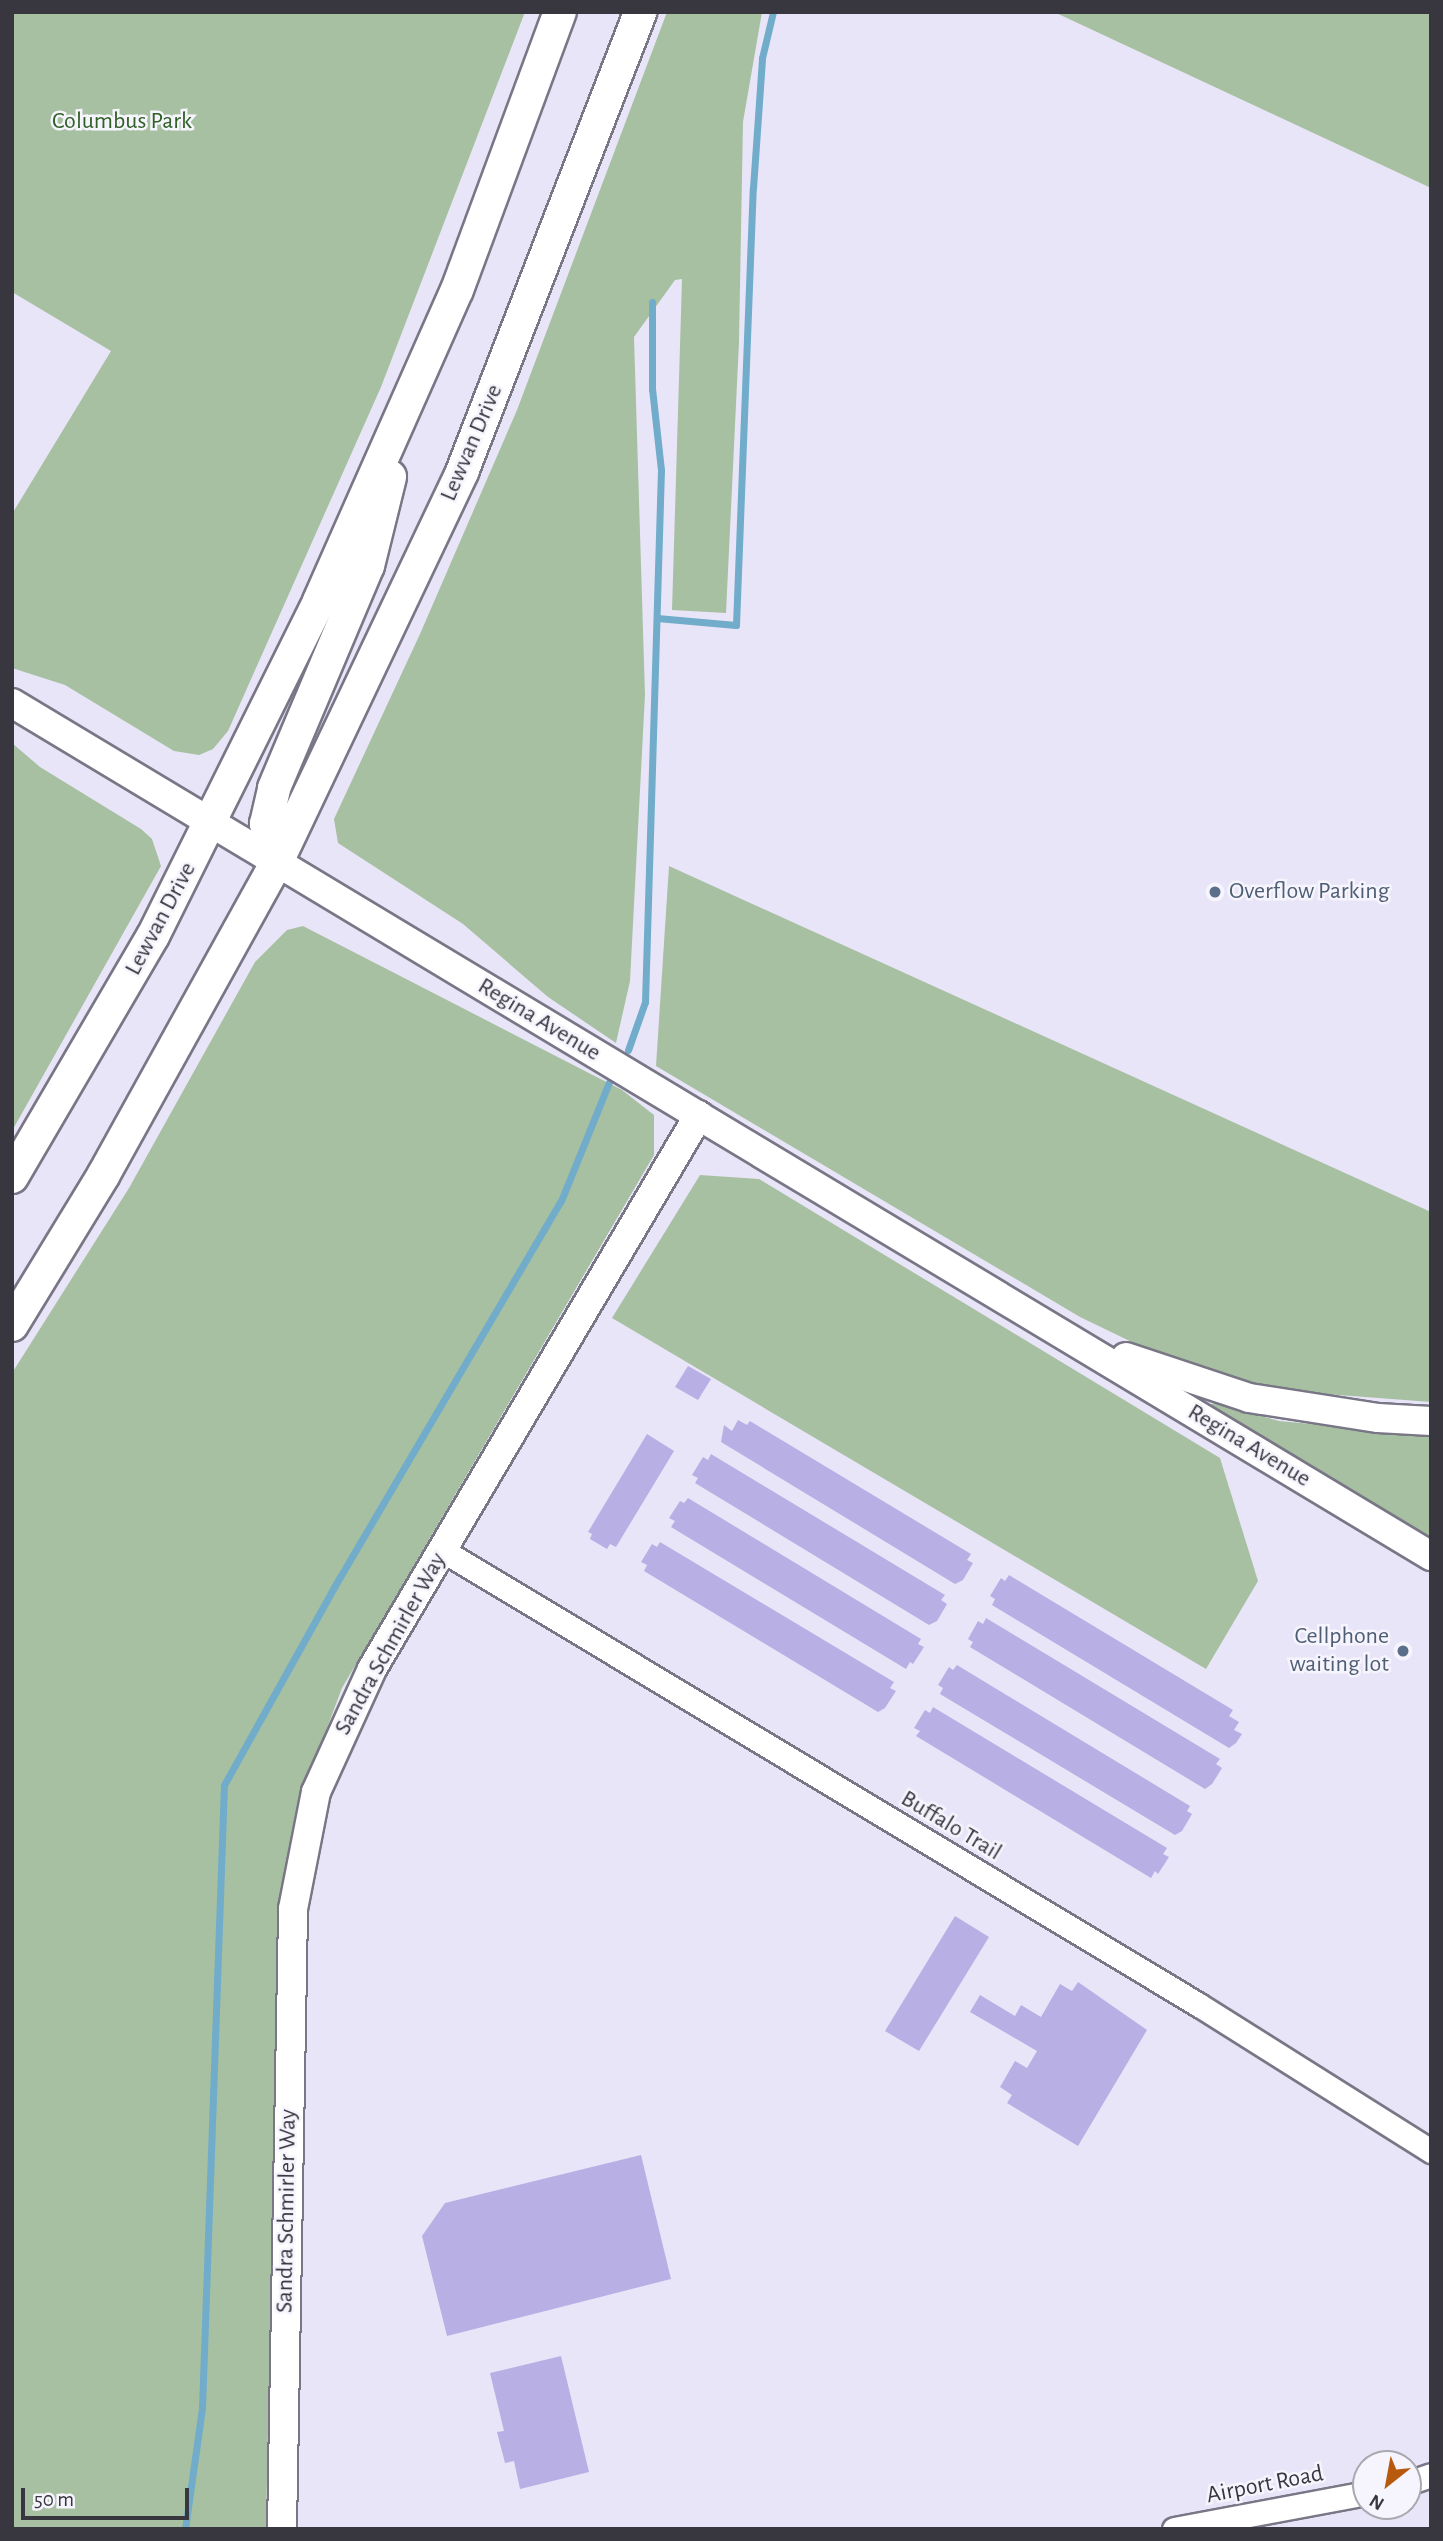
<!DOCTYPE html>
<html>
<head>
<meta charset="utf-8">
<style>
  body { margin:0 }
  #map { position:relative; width:1443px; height:2541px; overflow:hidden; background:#e9e5f8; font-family:"Alegreya Sans",sans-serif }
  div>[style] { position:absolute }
  .green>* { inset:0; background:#a7c0a2 }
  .stream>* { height:7px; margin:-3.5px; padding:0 3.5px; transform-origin:3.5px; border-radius:3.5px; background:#71acca }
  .building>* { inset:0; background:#b8afe4 }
  .roads { filter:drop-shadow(2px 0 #797686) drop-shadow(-2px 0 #797686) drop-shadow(0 2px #797686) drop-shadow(0 -2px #797686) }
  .minor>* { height:23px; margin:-11.5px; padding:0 11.5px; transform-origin:11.5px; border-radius:11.5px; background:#fff }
  .tertiary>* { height:28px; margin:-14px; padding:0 14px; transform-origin:14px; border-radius:14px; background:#fff }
  .secondary>* { height:32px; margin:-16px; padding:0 16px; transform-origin:16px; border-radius:16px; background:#fff }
  .dots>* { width:19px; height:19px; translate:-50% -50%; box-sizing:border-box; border:4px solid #f6f4fc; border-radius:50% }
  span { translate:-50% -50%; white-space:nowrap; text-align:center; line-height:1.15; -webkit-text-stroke:5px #f6f4fc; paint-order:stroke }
  .park-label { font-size:24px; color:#2f6025 }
  .street-label { font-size:24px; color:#38363e }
  .service-label { font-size:24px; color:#4e5e75 }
  .left { translate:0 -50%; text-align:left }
  .right { translate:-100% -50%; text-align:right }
  .frame { position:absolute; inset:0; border:14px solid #38363e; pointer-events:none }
  .north { position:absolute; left:1352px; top:2450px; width:70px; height:70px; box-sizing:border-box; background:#f6f4fc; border:2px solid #aaa8b0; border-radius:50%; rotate:211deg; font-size:19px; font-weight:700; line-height:28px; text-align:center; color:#38363e }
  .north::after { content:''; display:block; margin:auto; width:24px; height:32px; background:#b85a0e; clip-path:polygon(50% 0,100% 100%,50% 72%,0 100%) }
  .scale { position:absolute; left:21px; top:2488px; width:168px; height:32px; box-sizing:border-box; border:4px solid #38363e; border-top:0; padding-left:9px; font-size:21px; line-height:24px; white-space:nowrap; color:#38363e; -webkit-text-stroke:5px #f6f4fc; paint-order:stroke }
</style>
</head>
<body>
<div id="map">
  <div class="green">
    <div style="clip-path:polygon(12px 12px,525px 12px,381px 387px,228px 731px,213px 749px,199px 755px,174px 751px,65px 685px,12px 668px,12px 514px,111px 351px,12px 292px)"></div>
    <div style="clip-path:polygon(667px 12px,762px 12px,743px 122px,739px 342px,726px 613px,672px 610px,682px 279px,675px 280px,634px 337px,645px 695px,630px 981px,616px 1043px,548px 997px,463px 924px,338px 843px,334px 819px,420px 634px,517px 410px)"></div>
    <div style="clip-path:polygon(1054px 12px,1431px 12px,1431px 188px)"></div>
    <div style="clip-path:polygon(12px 743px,40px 767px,141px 829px,152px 839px,161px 866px,12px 1131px)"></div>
    <div style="clip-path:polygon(669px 866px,1431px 1212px,1431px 1402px,1273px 1390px,1165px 1358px,1080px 1317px,656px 1066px)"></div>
    <div style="clip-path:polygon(303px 926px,622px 1090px,654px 1115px,654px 1155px,342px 1688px,306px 1784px,279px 1899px,266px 2529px,12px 2529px,12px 1373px,129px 1188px,255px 962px,287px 930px)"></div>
    <div style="clip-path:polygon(700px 1175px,759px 1179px,1220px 1458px,1258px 1581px,1206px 1669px,612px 1318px)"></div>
    <div style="clip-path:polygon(1215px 1403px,1279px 1421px,1431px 1435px,1431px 1537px,1207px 1406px)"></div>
  </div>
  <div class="stream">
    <div style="left:657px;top:618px;width:79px;rotate:5.1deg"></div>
    <div style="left:736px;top:625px;width:437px;rotate:-87.8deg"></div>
    <div style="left:753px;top:188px;width:130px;rotate:-86deg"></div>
    <div style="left:762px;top:58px;width:47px;rotate:-76.6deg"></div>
    <div style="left:628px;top:1050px;width:51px;rotate:-70.5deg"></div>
    <div style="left:645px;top:1002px;width:532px;rotate:-88.28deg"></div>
    <div style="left:661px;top:470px;width:81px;rotate:-96.3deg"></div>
    <div style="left:652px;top:389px;width:87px;rotate:-90deg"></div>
    <div style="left:185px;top:2529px;width:122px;rotate:-82deg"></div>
    <div style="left:202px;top:2408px;width:623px;rotate:-87.98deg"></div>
    <div style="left:224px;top:1785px;width:238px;rotate:-60.9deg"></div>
    <div style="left:340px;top:1577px;width:436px;rotate:-59.6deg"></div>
    <div style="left:561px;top:1201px;width:128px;rotate:-68deg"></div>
  </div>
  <div class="building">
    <div style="clip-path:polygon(688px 1366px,711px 1379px,698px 1400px,675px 1387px)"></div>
    <div style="clip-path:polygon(738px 1420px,747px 1425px,750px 1421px,971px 1554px,967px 1560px,973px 1563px,963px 1580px,955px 1584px,721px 1442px,724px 1425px,732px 1431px)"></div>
    <div style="clip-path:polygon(647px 1434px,674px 1451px,616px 1547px,610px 1544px,607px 1549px,590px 1539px,592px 1534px,588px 1532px)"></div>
    <div style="clip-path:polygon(711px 1454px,945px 1595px,941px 1600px,947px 1604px,937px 1621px,929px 1625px,695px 1483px,698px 1478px,692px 1475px,703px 1457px,708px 1460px)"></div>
    <div style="clip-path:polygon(688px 1498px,921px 1639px,918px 1644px,924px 1647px,913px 1664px,910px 1662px,906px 1669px,671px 1527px,675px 1521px,669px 1518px,680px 1501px,684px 1503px)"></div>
    <div style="clip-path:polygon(660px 1542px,894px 1682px,890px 1688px,896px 1691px,885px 1708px,878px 1712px,644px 1571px,647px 1565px,641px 1562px,652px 1544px,657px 1547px)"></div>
    <div style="clip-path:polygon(1009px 1575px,1233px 1710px,1229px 1716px,1239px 1722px,1234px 1730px,1242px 1734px,1236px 1743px,1229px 1748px,992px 1605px,995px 1599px,990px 1596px,1001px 1578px,1005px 1581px)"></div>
    <div style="clip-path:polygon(986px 1618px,1220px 1759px,1216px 1764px,1222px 1768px,1212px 1784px,1205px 1789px,970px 1647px,973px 1642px,968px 1639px,978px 1621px,983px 1624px)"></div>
    <div style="clip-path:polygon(957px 1665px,1190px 1806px,1187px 1811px,1192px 1814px,1182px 1831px,1175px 1835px,940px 1694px,943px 1688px,938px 1685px,949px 1667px,953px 1670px)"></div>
    <div style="clip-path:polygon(933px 1707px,1167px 1848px,1163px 1854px,1169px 1857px,1158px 1874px,1155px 1871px,1151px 1878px,916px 1736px,920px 1731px,914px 1728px,925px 1710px,930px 1713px)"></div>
    <div style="clip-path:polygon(955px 1916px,989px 1937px,919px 2051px,885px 2031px)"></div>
    <div style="clip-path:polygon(1078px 1982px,1147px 2030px,1078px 2146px,1007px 2103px,1012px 2095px,1000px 2087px,1015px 2061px,1027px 2068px,1037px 2051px,970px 2012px,980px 1995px,1015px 2016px,1021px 2005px,1041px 2017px,1060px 1984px,1072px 1991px)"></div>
    <div style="clip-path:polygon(641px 2155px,671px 2279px,447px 2336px,422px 2236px,445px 2203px)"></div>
    <div style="clip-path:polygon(561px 2356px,589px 2472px,520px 2489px,514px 2461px,505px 2463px,497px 2432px,504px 2431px,490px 2373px)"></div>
  </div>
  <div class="roads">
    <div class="minor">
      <div style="left:442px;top:1550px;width:883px;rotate:31.01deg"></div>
      <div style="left:1199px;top:2005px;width:274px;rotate:32.2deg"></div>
      <div style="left:1408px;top:2483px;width:24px;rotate:-19deg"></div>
      <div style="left:1174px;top:2529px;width:195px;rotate:-10.6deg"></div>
    </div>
    <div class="tertiary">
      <div style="left:12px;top:703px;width:1656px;rotate:31.01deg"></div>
      <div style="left:1126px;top:1357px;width:130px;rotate:18.4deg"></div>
      <div style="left:1249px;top:1398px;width:131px;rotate:8.8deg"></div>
      <div style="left:1378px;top:1418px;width:53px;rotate:3.2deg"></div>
      <div style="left:282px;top:2529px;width:620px;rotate:-88.98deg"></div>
      <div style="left:293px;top:1909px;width:119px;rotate:-78.9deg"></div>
      <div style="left:316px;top:1792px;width:135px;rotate:-65.5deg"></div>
      <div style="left:372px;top:1669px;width:643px;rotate:-59.45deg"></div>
    </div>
    <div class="secondary">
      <div style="left:277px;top:862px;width:40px;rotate:-106deg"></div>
      <div style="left:266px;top:824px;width:37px;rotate:-77deg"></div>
      <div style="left:274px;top:788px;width:241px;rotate:-67.1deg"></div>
      <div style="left:368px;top:566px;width:92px;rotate:-76.1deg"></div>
      <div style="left:12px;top:1177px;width:279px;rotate:-59.7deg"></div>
      <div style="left:153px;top:936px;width:374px;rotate:-63.6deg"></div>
      <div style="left:319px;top:601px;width:340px;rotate:-66.1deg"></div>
      <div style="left:457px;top:290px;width:296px;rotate:-69.7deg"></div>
      <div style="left:12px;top:1325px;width:177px;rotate:-58.6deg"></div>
      <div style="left:104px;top:1174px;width:357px;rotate:-61deg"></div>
      <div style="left:277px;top:862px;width:432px;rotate:-64.6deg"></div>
      <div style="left:462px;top:472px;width:493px;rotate:-68.8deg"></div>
    </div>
  </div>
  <div class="dots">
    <div style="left:1215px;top:892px;background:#5c6f8a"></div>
    <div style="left:1403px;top:1651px;background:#5c6f8a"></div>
  </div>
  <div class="park-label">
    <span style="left:122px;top:122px">Columbus Park</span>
  </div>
  <div class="street-label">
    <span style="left:472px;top:443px;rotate:-67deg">Lewvan Drive</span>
    <span style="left:161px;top:919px;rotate:-62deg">Lewvan Drive</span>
    <span style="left:539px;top:1020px;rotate:31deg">Regina Avenue</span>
    <span style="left:1249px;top:1446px;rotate:31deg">Regina Avenue</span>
    <span style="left:391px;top:1644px;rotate:-61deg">Sandra Schmirler Way</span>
    <span style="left:951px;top:1826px;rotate:31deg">Buffalo Trail</span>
    <span style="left:287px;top:2211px;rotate:-89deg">Sandra Schmirler Way</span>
    <span style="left:1265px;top:2485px;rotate:-11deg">Airport Road</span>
  </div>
  <div class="service-label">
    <span class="left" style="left:1229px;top:892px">Overflow Parking</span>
    <span class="right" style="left:1389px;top:1651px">Cellphone<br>waiting lot</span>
  </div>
  <div class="frame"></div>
  <div class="north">N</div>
  <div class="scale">50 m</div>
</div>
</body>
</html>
